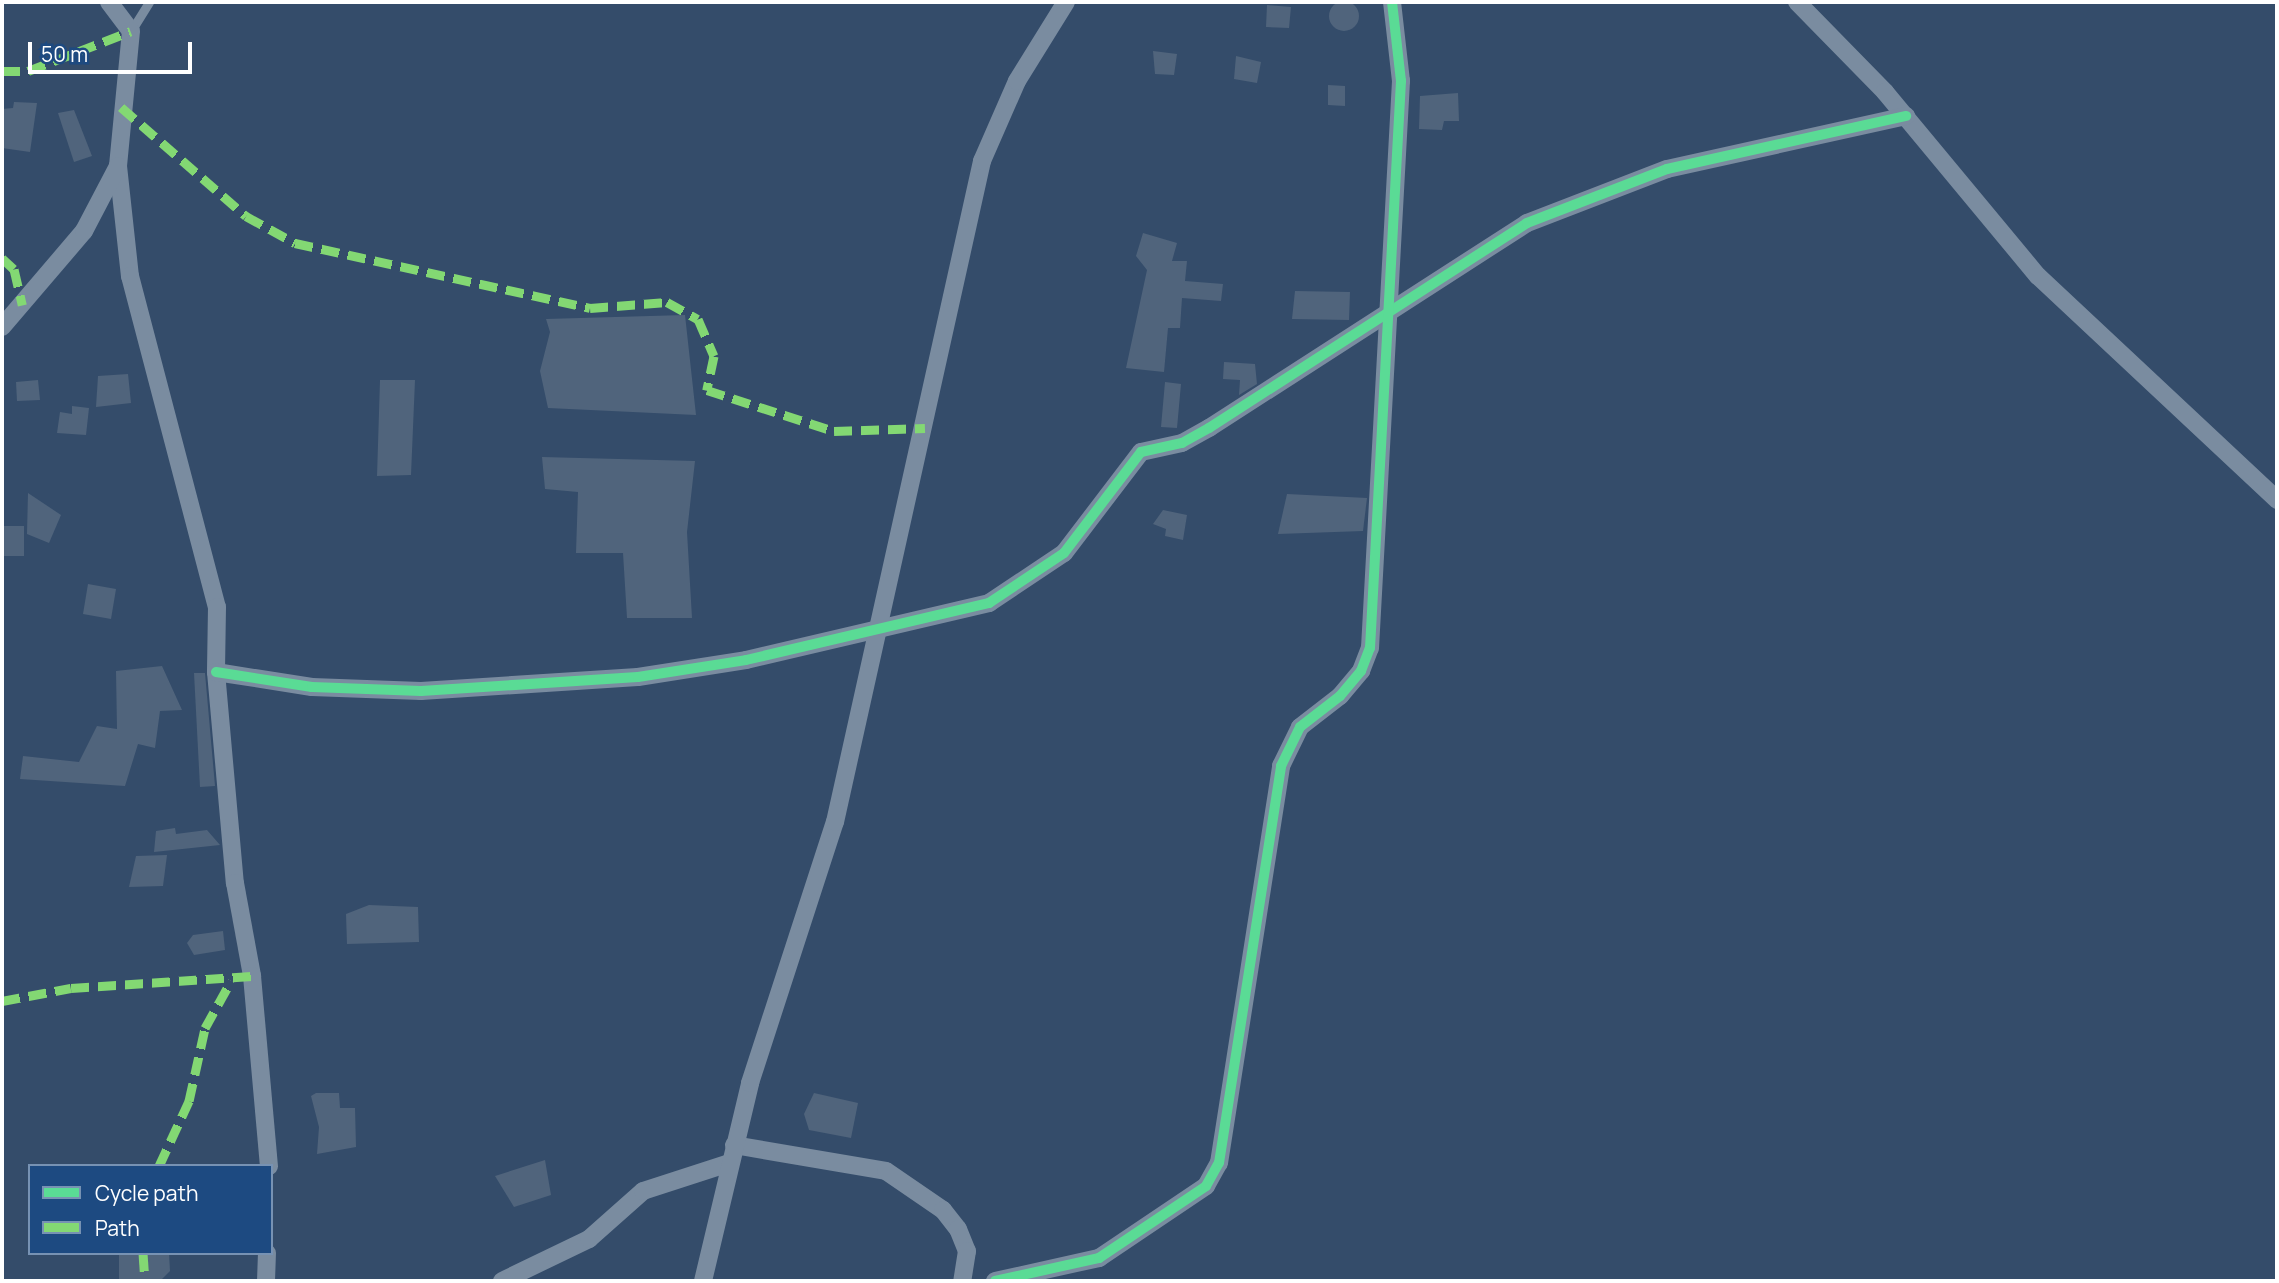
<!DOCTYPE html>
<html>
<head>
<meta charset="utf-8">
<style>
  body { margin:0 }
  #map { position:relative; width:2279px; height:1283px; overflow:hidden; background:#344c6a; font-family:Manrope,sans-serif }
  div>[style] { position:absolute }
  .building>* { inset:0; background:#50647c }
  .round { border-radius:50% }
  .lane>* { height:9px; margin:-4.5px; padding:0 4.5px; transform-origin:4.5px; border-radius:4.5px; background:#7a8ca0 }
  .street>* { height:18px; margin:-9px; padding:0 9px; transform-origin:9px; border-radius:9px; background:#7a8ca0 }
  .quiet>* { height:9px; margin-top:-4.5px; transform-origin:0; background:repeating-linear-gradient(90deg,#83d873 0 18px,transparent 0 27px) }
  .cycleway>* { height:10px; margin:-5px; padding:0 5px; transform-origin:5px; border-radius:5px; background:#5adb95 }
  span { translate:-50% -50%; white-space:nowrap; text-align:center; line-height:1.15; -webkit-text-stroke:7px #1d4a81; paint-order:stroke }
  .frame { position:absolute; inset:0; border:4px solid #fff; pointer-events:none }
  .legend { position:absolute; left:28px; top:1164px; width:245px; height:91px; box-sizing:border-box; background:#1d4a81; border:2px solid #7792b3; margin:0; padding:9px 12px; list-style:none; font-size:21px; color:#fff }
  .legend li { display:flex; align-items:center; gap:14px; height:35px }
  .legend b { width:35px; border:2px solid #7792b3 }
  .scale { position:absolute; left:28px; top:42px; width:164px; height:32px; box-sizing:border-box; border:4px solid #fff; border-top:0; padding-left:9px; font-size:21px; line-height:24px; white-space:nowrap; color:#fff; -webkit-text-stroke:5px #1d4a81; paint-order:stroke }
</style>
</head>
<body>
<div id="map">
  <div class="building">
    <div class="round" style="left:1329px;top:1px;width:30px;height:30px"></div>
    <div style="clip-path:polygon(1267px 5px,1291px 7px,1289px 28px,1266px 27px)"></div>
    <div style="clip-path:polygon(1153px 51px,1177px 54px,1174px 75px,1155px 74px)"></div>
    <div style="clip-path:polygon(1236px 56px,1261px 62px,1257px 83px,1234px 79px)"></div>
    <div style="clip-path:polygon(1328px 85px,1345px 86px,1345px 106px,1328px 105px)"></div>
    <div style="clip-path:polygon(1458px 93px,1459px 121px,1444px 121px,1442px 130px,1419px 129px,1420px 96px)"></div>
    <div style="clip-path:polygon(14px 102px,37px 103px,30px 152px,2px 148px,2px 109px,13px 108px)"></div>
    <div style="clip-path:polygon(74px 110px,92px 156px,74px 162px,58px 113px)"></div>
    <div style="clip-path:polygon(1143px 233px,1177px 243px,1172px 261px,1187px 261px,1185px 281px,1223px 284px,1221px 301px,1182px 298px,1180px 328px,1168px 328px,1164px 372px,1126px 368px,1147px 270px,1136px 256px)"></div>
    <div style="clip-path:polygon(1295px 291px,1350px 292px,1349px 320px,1292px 319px)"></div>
    <div style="clip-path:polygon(685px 315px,696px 415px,548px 408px,540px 371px,550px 332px,546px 319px)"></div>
    <div style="clip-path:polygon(1224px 362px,1255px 364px,1257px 384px,1239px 395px,1240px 380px,1223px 379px)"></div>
    <div style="clip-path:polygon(128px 374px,131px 403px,96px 407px,98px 376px)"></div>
    <div style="clip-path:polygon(38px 380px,40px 400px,17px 401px,16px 382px)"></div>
    <div style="clip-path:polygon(380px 380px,415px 380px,411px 475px,377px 476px)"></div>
    <div style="clip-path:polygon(1165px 382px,1181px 384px,1177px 428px,1161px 427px)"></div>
    <div style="clip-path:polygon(72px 406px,89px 408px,86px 435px,57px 433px,60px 412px,72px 414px)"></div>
    <div style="clip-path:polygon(542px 457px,695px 461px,687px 532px,692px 618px,627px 618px,623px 553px,576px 553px,578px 492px,545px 489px)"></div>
    <div style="clip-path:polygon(28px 493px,61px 515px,49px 543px,27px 534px)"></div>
    <div style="clip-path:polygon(1287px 494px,1367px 498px,1363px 531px,1278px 534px)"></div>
    <div style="clip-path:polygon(1163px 510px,1187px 515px,1183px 540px,1165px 536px,1166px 529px,1153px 524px)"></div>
    <div style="clip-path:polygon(2px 526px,24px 526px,24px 556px,2px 556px)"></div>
    <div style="clip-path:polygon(88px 584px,116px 589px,111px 619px,83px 614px)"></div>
    <div style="clip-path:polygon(162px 666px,182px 710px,160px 711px,155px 748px,138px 744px,125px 786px,20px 779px,23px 756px,79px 762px,97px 726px,117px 729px,116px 671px)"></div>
    <div style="clip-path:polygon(194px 673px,205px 673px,215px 786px,200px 787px)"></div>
    <div style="clip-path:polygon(175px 828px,176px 834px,207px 830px,220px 845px,154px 852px,156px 831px)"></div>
    <div style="clip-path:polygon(167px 855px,163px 886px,129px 887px,136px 856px)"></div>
    <div style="clip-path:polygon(369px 905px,418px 907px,419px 942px,347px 944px,346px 914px)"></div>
    <div style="clip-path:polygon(223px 931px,225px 950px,194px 955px,187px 943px,193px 935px)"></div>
    <div style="clip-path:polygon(316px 1093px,339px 1093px,340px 1108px,355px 1108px,356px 1147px,317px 1154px,319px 1127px,311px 1096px)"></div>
    <div style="clip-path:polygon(814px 1093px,858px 1103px,851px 1138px,809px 1130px,804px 1114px)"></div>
    <div style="clip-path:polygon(545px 1160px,551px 1195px,514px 1207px,495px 1176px)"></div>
    <div style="clip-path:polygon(119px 1253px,169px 1253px,170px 1271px,160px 1281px,119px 1281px)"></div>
  </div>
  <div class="lane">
    <div style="left:131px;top:31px;width:34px;rotate:-58deg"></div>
  </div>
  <div class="street">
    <div style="left:109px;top:2px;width:36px;rotate:53deg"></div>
    <div style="left:131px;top:31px;width:136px;rotate:95.5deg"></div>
    <div style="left:118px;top:166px;width:111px;rotate:83.8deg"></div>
    <div style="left:130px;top:276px;width:342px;rotate:75.3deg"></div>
    <div style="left:217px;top:607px;width:65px;rotate:90.9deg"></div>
    <div style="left:216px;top:672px;width:212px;rotate:84.9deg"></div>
    <div style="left:235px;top:883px;width:95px;rotate:79.6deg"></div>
    <div style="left:252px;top:976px;width:191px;rotate:84.9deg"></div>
    <div style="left:1797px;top:2px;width:126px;rotate:45.6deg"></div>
    <div style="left:1885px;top:92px;width:239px;rotate:50.3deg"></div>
    <div style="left:2038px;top:276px;width:328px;rotate:43.1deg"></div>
    <div style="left:2px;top:327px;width:126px;rotate:-49.5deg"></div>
    <div style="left:84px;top:231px;width:73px;rotate:-62.4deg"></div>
    <div style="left:216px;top:672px;width:97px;rotate:8.9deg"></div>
    <div style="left:312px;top:687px;width:109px;rotate:2.1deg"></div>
    <div style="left:421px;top:691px;width:217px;rotate:-3.7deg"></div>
    <div style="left:638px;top:677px;width:109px;rotate:-8.9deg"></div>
    <div style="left:746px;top:660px;width:250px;rotate:-13.2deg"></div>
    <div style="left:989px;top:603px;width:90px;rotate:-33.7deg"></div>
    <div style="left:1064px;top:553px;width:127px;rotate:-52.7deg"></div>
    <div style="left:1141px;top:452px;width:42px;rotate:-12.4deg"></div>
    <div style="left:1182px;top:443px;width:31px;rotate:-29deg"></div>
    <div style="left:1209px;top:428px;width:378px;rotate:-32.8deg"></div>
    <div style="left:1527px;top:223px;width:150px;rotate:-21.1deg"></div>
    <div style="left:1667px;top:169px;width:245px;rotate:-12.5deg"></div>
    <div style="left:734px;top:1145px;width:154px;rotate:9.7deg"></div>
    <div style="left:886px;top:1171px;width:69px;rotate:34.4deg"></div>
    <div style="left:943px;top:1210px;width:24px;rotate:52deg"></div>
    <div style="left:958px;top:1229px;width:24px;rotate:68deg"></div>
    <div style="left:967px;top:1251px;width:30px;rotate:99deg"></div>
    <div style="left:266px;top:1281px;width:28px;rotate:-88deg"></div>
    <div style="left:502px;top:1281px;width:97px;rotate:-25.8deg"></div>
    <div style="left:589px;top:1239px;width:72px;rotate:-41.6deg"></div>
    <div style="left:643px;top:1191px;width:90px;rotate:-18deg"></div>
    <div style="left:703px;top:1281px;width:204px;rotate:-76.6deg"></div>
    <div style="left:750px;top:1083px;width:274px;rotate:-72deg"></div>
    <div style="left:835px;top:822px;width:677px;rotate:-77.46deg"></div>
    <div style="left:982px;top:161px;width:87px;rotate:-66.4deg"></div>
    <div style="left:1017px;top:81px;width:93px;rotate:-58.2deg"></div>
    <div style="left:995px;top:1281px;width:107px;rotate:-12.5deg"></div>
    <div style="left:1099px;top:1258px;width:129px;rotate:-33.9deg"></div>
    <div style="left:1206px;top:1186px;width:26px;rotate:-61deg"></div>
    <div style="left:1219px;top:1163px;width:402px;rotate:-81.1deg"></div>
    <div style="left:1281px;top:766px;width:43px;rotate:-64deg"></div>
    <div style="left:1300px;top:727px;width:51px;rotate:-37.8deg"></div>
    <div style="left:1340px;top:696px;width:33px;rotate:-50deg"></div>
    <div style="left:1361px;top:671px;width:25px;rotate:-69deg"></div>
    <div style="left:1370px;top:648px;width:568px;rotate:-86.87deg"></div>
    <div style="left:1401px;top:81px;width:80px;rotate:-96.5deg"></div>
  </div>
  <div class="quiet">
    <div style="left:2px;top:71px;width:26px"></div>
    <div style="left:28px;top:71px;width:110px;rotate:-21.2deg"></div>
    <div style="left:121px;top:107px;width:166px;rotate:41.1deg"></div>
    <div style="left:246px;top:216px;width:56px;rotate:28.9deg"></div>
    <div style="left:295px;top:243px;width:302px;rotate:12.4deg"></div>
    <div style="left:590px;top:308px;width:77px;rotate:-4.5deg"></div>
    <div style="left:667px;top:302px;width:35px;rotate:29deg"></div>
    <div style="left:698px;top:319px;width:40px;rotate:66.6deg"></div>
    <div style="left:714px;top:356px;width:35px;rotate:102deg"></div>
    <div style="left:707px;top:390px;width:133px;rotate:17.9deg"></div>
    <div style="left:834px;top:431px;width:91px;rotate:-1.9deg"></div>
    <div style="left:2px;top:258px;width:16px;rotate:43deg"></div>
    <div style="left:14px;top:269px;width:37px;rotate:77deg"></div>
    <div style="left:2px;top:1001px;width:70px;rotate:-10.7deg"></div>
    <div style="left:71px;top:988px;width:181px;rotate:-3.8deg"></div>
    <div style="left:159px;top:1166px;width:72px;rotate:-65.2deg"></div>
    <div style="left:189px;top:1101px;width:75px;rotate:-77.6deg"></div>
    <div style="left:205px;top:1028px;width:54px;rotate:-61deg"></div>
    <div style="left:143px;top:1253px;width:28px;rotate:86deg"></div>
  </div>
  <div class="cycleway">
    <div style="left:216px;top:672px;width:97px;rotate:8.9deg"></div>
    <div style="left:312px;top:687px;width:109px;rotate:2.1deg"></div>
    <div style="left:421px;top:691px;width:217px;rotate:-3.7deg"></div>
    <div style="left:638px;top:677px;width:109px;rotate:-8.9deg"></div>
    <div style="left:746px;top:660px;width:250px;rotate:-13.2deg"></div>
    <div style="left:989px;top:603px;width:90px;rotate:-33.7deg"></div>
    <div style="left:1064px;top:553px;width:127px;rotate:-52.7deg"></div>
    <div style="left:1141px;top:452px;width:42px;rotate:-12.4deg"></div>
    <div style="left:1182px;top:443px;width:31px;rotate:-29deg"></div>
    <div style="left:1209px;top:428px;width:378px;rotate:-32.8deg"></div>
    <div style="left:1527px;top:223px;width:150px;rotate:-21.1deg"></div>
    <div style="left:1667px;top:169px;width:245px;rotate:-12.5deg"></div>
    <div style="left:995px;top:1281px;width:107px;rotate:-12.5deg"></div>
    <div style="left:1099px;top:1258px;width:129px;rotate:-33.9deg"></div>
    <div style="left:1206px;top:1186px;width:26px;rotate:-61deg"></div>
    <div style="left:1219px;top:1163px;width:402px;rotate:-81.1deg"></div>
    <div style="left:1281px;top:766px;width:43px;rotate:-64deg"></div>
    <div style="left:1300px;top:727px;width:51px;rotate:-37.8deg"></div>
    <div style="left:1340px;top:696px;width:33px;rotate:-50deg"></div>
    <div style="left:1361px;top:671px;width:25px;rotate:-69deg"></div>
    <div style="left:1370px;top:648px;width:568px;rotate:-86.87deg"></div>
    <div style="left:1401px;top:81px;width:80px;rotate:-96.5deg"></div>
  </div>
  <div class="frame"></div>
  <ul class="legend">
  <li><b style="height:9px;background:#5adb95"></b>Cycle path</li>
  <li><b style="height:9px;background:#83d873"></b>Path</li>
  </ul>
  <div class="scale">50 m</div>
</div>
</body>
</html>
